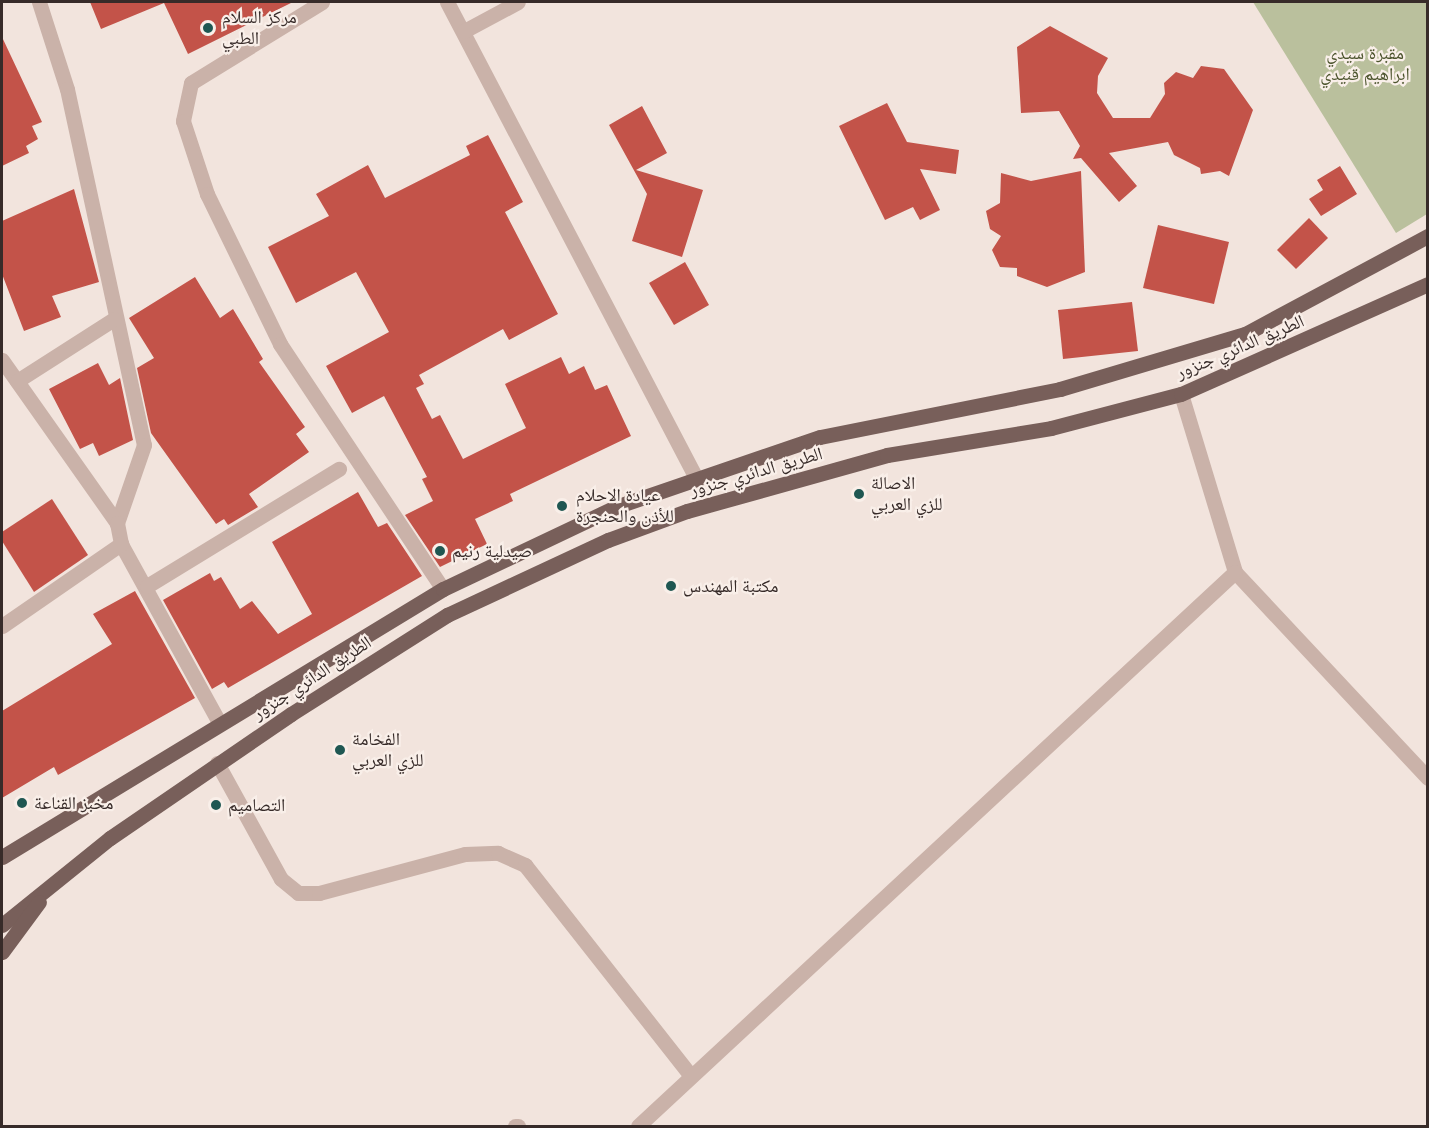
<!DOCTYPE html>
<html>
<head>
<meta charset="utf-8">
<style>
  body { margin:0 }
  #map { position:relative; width:1429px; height:1128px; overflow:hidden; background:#f2e4dd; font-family:"Varela Round","Noto Naskh Arabic",sans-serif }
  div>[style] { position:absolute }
  .green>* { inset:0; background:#bac09d }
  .building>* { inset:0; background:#c35349 }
  .street>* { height:15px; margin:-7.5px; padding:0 7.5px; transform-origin:7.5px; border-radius:7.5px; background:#cab2a9 }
  .primary>* { height:15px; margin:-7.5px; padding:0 7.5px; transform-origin:7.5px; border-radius:7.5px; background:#785f5a }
  .dots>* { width:16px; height:16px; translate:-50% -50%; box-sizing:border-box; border:3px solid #f9efe9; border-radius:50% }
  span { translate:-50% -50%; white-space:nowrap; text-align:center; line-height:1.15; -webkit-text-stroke:4.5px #f9efe9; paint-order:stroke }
  .poi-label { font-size:18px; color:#372b29 }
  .left { translate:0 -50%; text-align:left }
  .park-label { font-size:18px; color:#4c542d }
  .street-label { font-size:18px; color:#372b29 }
  .frame { position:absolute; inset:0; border:3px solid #372b29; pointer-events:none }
</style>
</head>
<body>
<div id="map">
  <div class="green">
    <div style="clip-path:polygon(1253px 2px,1427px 2px,1427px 214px,1396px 233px)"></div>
  </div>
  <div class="building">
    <div style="clip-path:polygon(90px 2px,293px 2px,188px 54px,164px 3px,101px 29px)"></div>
    <div style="clip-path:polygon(1050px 26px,1108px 58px,1098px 76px,1097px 93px,1113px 118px,1150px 118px,1165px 94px,1164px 83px,1176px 72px,1193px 78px,1201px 66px,1224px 69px,1253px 110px,1229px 176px,1220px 171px,1201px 174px,1200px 168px,1174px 155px,1168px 142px,1109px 153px,1137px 186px,1119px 202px,1081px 158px,1073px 159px,1080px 146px,1059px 111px,1021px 113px,1017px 47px)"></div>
    <div style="clip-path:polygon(2px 37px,42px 122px,32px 126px,38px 139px,26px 146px,29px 153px,2px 166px)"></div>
    <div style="clip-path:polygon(887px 103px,907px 142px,959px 150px,956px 174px,920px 169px,940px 210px,920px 220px,913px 207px,885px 220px,839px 126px)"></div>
    <div style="clip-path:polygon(642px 106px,667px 153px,636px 170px,703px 190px,682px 257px,632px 241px,647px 194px,609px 125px)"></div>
    <div style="clip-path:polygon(488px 135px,523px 202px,505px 212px,558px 314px,509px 340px,503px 329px,419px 375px,424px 384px,416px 388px,432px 419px,440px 415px,463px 459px,526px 428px,505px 384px,561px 357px,569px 374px,584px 366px,595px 390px,607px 385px,631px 436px,510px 494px,513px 501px,475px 519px,487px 544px,440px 567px,405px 515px,433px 501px,422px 479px,427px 477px,384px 396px,352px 413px,326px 366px,389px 332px,356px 272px,296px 303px,268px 247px,329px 216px,316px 194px,368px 165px,385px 198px,470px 155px,466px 146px)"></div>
    <div style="clip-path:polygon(1340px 166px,1357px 194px,1321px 216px,1309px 199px,1323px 190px,1317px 180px)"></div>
    <div style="clip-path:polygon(1081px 171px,1085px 272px,1047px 287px,1017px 276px,1017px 268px,1000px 267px,992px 250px,1001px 236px,990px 229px,986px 211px,1000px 203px,1001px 173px,1031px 181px)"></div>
    <div style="clip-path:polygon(74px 189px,99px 282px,52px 296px,61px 317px,24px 331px,2px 274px,2px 221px)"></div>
    <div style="clip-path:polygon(1309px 218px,1328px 238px,1296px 269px,1277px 250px)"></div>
    <div style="clip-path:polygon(1158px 225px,1229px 242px,1214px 304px,1143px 288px)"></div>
    <div style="clip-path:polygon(685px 262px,709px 305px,674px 325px,649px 283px)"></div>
    <div style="clip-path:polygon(195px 277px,220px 318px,233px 309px,263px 359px,259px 362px,305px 427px,296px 434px,309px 452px,249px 494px,258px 507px,228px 525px,224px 519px,216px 524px,151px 433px,137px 368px,154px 358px,129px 318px)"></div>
    <div style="clip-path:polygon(1132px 302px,1138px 351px,1063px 359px,1058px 310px)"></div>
    <div style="clip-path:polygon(98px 363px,109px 385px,120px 378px,133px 440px,99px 456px,93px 443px,80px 449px,49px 389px)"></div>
    <div style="clip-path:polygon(358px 492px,378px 527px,387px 523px,422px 576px,228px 688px,224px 682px,212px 689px,163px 600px,210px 573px,214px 581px,221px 577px,240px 609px,252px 601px,278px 634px,312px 614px,272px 542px)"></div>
    <div style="clip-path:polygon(52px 499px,88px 555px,34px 592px,2px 541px,2px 532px)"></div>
    <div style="clip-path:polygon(135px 591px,195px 698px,58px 775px,54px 767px,2px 798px,2px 711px,112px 644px,93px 614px)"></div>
  </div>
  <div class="street">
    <div style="left:39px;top:2px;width:91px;rotate:72.2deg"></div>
    <div style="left:67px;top:89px;width:364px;rotate:77.8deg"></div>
    <div style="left:144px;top:445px;width:83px;rotate:109.1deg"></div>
    <div style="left:322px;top:2px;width:154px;rotate:148.3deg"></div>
    <div style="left:191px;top:83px;width:39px;rotate:102deg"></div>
    <div style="left:183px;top:121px;width:77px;rotate:71.8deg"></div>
    <div style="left:207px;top:194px;width:167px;rotate:64deg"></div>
    <div style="left:280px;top:344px;width:294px;rotate:56.4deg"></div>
    <div style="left:447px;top:2px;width:535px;rotate:62.38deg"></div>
    <div style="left:464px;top:31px;width:61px;rotate:-28.2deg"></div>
    <div style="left:2px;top:360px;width:199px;rotate:54.8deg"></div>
    <div style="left:117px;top:523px;width:21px;rotate:79deg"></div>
    <div style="left:121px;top:544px;width:203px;rotate:61.2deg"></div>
    <div style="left:17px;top:381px;width:115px;rotate:-32.6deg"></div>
    <div style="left:1181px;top:394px;width:186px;rotate:73.1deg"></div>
    <div style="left:1235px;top:572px;width:282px;rotate:46.9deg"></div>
    <div style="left:147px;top:586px;width:225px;rotate:-31.4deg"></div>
    <div style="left:2px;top:626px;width:145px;rotate:-34.6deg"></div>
    <div style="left:217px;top:763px;width:132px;rotate:61.1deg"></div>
    <div style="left:281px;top:879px;width:22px;rotate:39deg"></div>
    <div style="left:298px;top:893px;width:21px"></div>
    <div style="left:319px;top:893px;width:151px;rotate:-15deg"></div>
    <div style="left:465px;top:854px;width:33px;rotate:-2deg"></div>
    <div style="left:498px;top:853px;width:30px;rotate:24deg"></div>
    <div style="left:525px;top:865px;width:267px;rotate:51.8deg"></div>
    <div style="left:515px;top:1126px;width:3px"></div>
    <div style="left:638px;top:1126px;width:814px;rotate:-42.86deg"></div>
  </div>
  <div class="primary">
    <div style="left:2px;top:857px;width:516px;rotate:-31.29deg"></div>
    <div style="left:443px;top:589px;width:194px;rotate:-25.4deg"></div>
    <div style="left:618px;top:506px;width:213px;rotate:-18.9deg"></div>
    <div style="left:820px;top:437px;width:245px;rotate:-11.3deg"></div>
    <div style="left:1060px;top:389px;width:193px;rotate:-16.6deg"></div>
    <div style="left:1245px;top:334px;width:208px;rotate:-28.2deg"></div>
    <div style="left:2px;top:925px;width:139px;rotate:-38.9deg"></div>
    <div style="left:110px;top:838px;width:219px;rotate:-34.4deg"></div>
    <div style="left:291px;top:714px;width:185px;rotate:-32.4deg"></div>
    <div style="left:447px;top:615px;width:178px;rotate:-25deg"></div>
    <div style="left:608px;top:540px;width:84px;rotate:-20.2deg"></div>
    <div style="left:687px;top:511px;width:208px;rotate:-15.6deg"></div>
    <div style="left:887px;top:455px;width:166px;rotate:-9.3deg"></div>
    <div style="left:1051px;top:428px;width:134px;rotate:-14.7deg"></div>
    <div style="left:1181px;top:394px;width:270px;rotate:-24deg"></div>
    <div style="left:2px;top:952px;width:62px;rotate:-53.5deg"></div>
  </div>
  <div class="dots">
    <div style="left:208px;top:28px;background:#1f5752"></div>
    <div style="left:859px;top:494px;background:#1f5752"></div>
    <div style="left:562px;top:506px;background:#1f5752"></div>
    <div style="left:440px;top:551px;background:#1f5752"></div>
    <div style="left:671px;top:586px;background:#1f5752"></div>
    <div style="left:340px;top:750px;background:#1f5752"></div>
    <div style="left:22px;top:803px;background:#1f5752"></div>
    <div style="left:216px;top:805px;background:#1f5752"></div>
  </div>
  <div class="poi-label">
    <span class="left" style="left:222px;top:28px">مركز السلام<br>الطبي</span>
    <span class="left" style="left:871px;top:494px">الاصالة<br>للزي العربي</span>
    <span class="left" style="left:576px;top:506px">عيادة الاحلام<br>للأذن والحنجرة</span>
    <span class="left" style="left:452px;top:551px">صيدلية رنيم</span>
    <span class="left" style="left:683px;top:586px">مكتبة المهندس</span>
    <span class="left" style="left:352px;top:750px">الفخامة<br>للزي العربي</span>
    <span class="left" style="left:34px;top:803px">مخبز القناعة</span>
    <span class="left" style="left:228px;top:805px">التصاميم</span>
  </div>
  <div class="park-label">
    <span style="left:1365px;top:64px">مقبرة سيدي<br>ابراهيم قنيدي</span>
  </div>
  <div class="street-label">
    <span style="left:1240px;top:347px;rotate:-23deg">الطريق الدائري جنزور</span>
    <span style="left:756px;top:472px;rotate:-16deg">الطريق الدائري جنزور</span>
    <span style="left:312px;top:678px;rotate:-33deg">الطريق الدائري جنزور</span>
  </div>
  <div class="frame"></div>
</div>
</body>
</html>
